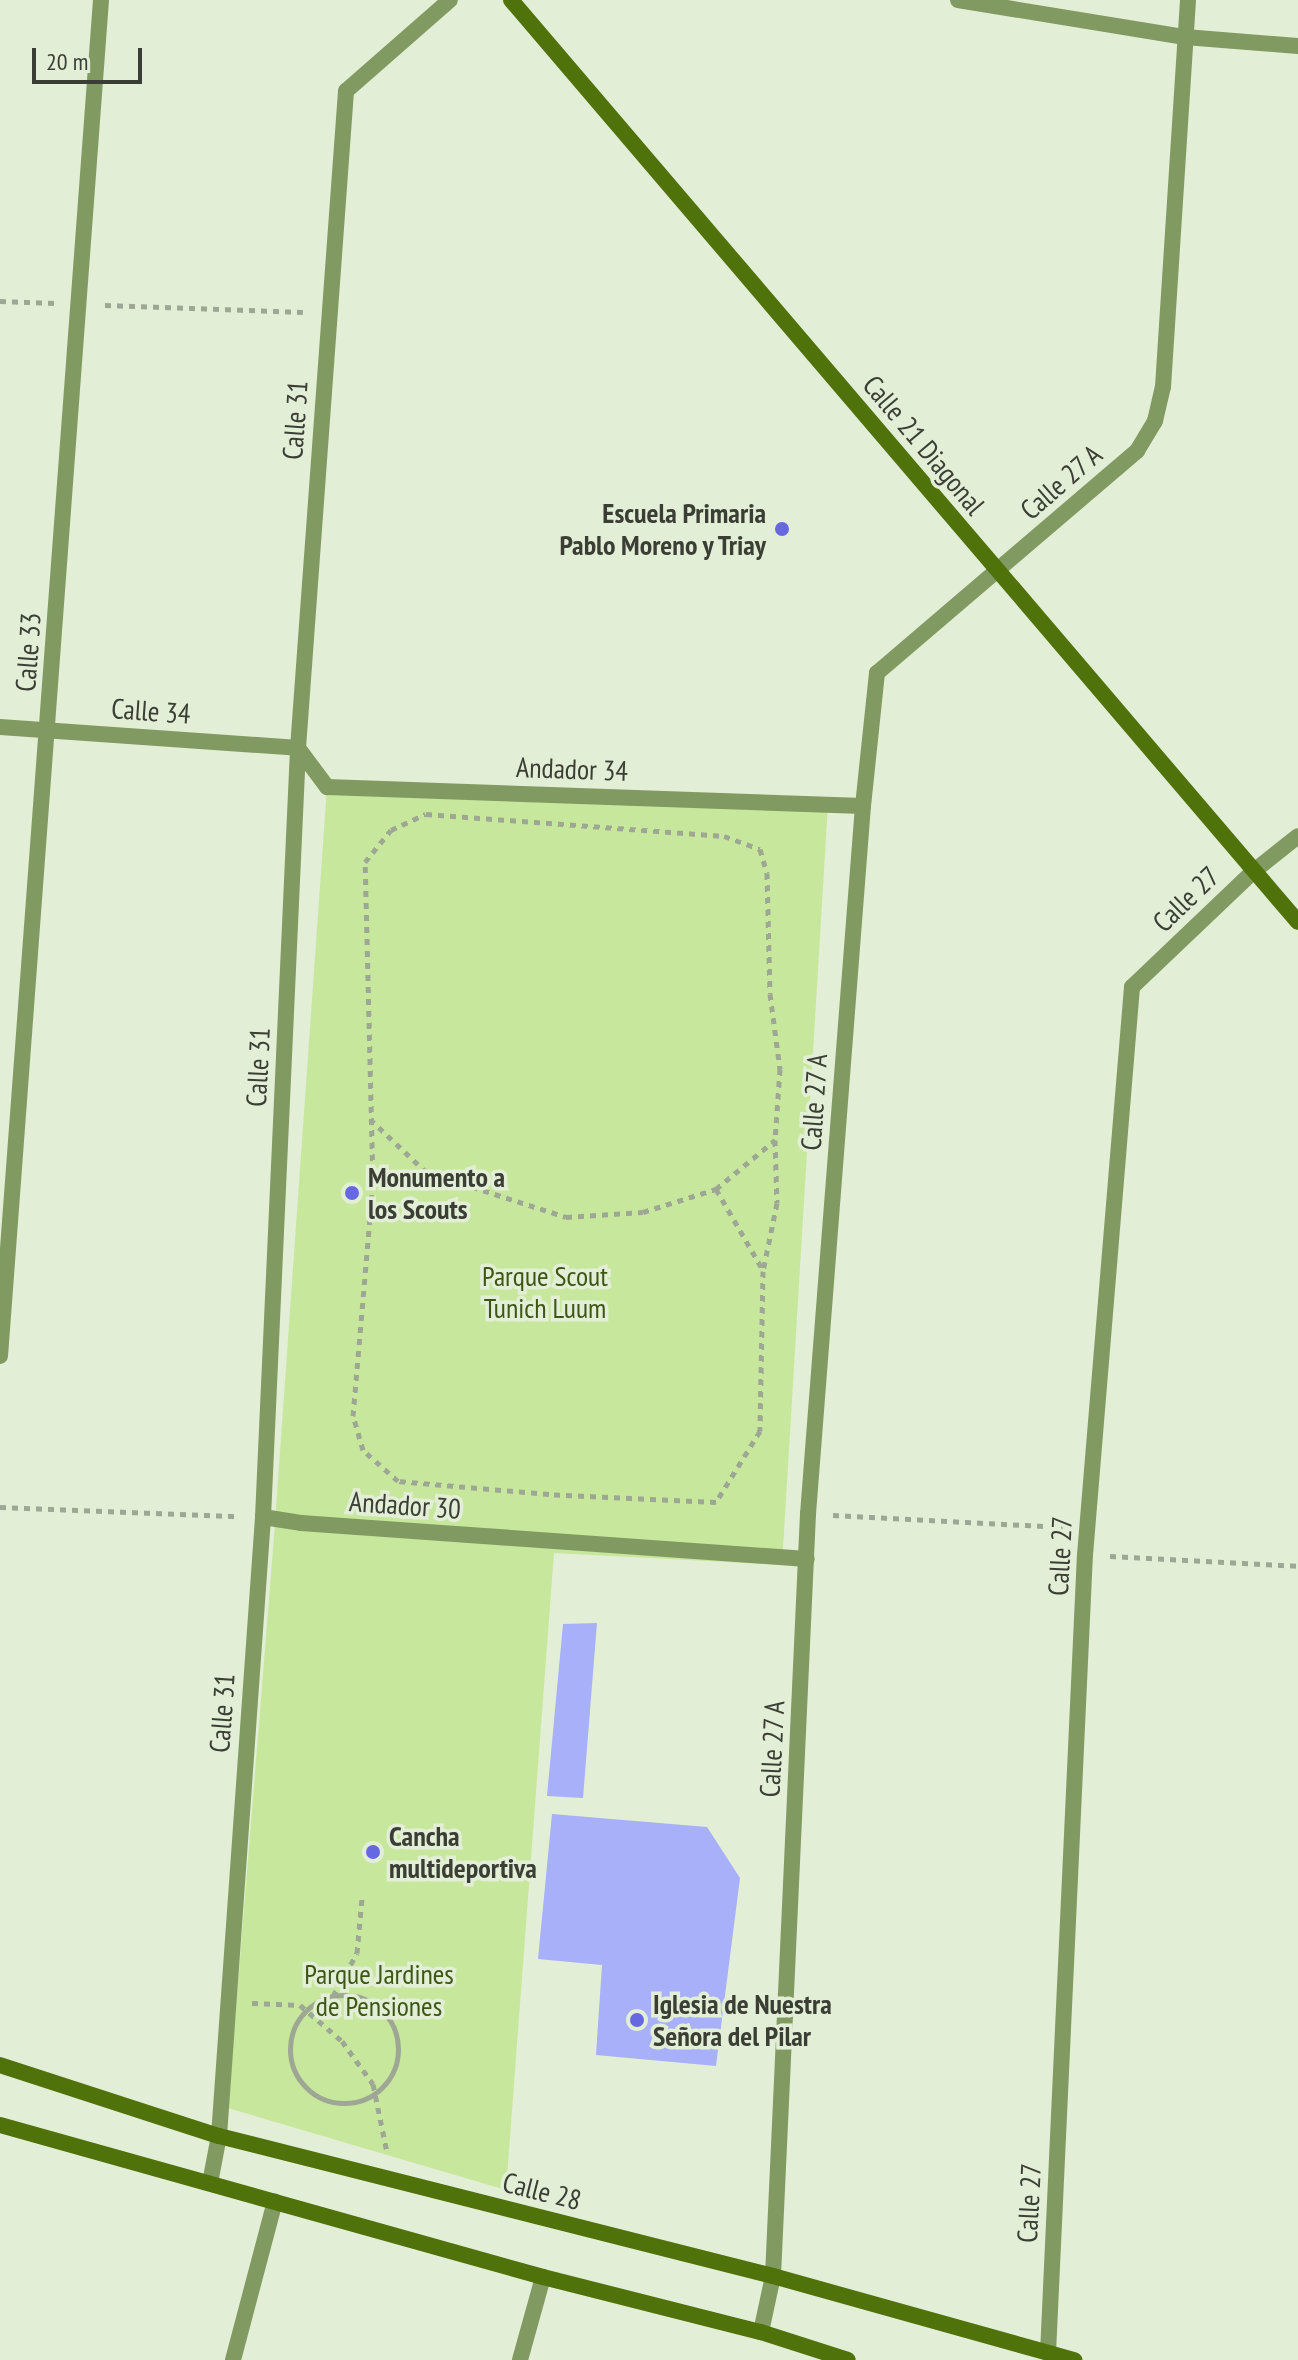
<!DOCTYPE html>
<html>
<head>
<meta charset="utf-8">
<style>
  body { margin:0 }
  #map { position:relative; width:1298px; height:2360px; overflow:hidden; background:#e3eed6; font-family:"PT Sans Narrow",sans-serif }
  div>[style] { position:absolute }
  .green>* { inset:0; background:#c6e79c }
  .building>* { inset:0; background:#a7b0f8 }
  .path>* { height:5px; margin-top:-2.5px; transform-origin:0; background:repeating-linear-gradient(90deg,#9ea694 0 6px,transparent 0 12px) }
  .path>.ring { margin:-2.5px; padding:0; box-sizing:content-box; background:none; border:5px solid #9ea694; border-radius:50% }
  .street>* { height:16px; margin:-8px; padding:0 8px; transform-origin:8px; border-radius:8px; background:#819a61 }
  .secondary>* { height:16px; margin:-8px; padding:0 8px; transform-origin:8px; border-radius:8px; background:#50720a }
  .dots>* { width:22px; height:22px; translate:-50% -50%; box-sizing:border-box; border:4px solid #e3eed6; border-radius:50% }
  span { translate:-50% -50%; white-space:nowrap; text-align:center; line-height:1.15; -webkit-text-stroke:7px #e3eed6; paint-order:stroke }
  .street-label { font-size:28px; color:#3a3e35 }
  .poi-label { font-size:28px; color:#3a3e35; font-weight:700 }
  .right { translate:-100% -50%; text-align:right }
  .left { translate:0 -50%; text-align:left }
  .park-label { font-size:28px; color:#3d5614 }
  .scale { position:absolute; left:32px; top:48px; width:110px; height:36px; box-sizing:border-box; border:4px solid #3a3e35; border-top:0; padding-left:10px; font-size:24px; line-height:28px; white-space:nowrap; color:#3a3e35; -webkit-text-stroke:6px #e3eed6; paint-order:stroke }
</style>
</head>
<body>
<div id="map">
  <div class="green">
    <div style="clip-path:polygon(327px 787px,828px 804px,782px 1565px,554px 1553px,506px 2190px,228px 2108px,274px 1537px)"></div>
  </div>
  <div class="building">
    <div style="clip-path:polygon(597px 1623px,583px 1798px,547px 1796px,563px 1624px)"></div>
    <div style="clip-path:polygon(552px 1814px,707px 1827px,740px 1878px,716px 2066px,596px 2055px,602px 1965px,538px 1959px)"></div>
  </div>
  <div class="path">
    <div style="left:0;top:301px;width:55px;rotate:2.1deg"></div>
    <div style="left:105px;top:305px;width:198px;rotate:2deg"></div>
    <div style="left:426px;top:814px;width:299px;rotate:4.2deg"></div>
    <div style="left:724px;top:836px;width:38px;rotate:20deg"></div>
    <div style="left:760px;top:849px;width:25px;rotate:74deg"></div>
    <div style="left:767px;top:873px;width:121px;rotate:88.6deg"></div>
    <div style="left:770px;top:994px;width:76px;rotate:82.4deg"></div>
    <div style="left:780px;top:1069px;width:71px;rotate:94deg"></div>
    <div style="left:775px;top:1140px;width:63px;rotate:88.2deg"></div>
    <div style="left:777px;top:1203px;width:69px;rotate:101.6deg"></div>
    <div style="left:763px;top:1271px;width:160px;rotate:91.1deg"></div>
    <div style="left:760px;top:1431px;width:84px;rotate:121.8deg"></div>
    <div style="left:716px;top:1502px;width:167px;rotate:-177.3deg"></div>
    <div style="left:549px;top:1494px;width:152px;rotate:-175.1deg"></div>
    <div style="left:398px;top:1481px;width:47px;rotate:-138.5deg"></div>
    <div style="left:363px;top:1450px;width:35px;rotate:-106deg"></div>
    <div style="left:353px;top:1416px;width:233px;rotate:-85.1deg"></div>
    <div style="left:373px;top:1184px;width:322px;rotate:-91.4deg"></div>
    <div style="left:365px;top:862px;width:41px;rotate:-50.9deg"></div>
    <div style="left:391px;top:830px;width:38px;rotate:-25deg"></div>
    <div style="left:370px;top:1119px;width:77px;rotate:43.4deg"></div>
    <div style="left:426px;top:1172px;width:37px;rotate:177deg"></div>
    <div style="left:389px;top:1174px;width:19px;rotate:148deg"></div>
    <div style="left:426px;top:1172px;width:147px;rotate:17.8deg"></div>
    <div style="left:566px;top:1217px;width:77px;rotate:-3.7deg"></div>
    <div style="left:643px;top:1212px;width:77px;rotate:-17.5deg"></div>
    <div style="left:716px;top:1189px;width:77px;rotate:-39.7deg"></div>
    <div style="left:716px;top:1189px;width:94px;rotate:59.9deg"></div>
    <div style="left:0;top:1507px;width:238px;rotate:2.2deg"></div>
    <div style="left:833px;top:1515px;width:230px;rotate:3deg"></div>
    <div style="left:1110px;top:1556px;width:188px;rotate:3deg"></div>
    <div class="ring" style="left:290px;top:1995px;width:103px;height:103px"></div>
    <div style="left:333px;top:1996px;width:49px;rotate:-60.8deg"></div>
    <div style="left:357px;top:1953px;width:55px;rotate:-84.8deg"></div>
    <div style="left:252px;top:2003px;width:48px;rotate:2.4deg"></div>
    <div style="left:300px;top:2005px;width:55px;rotate:40.6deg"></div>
    <div style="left:342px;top:2041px;width:53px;rotate:54.2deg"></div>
    <div style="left:373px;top:2084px;width:69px;rotate:78.4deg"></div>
  </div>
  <div class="street">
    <div style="left:958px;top:0;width:230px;rotate:9.3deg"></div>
    <div style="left:1185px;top:37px;width:113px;rotate:4.6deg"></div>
    <div style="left:0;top:727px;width:299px;rotate:4deg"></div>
    <div style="left:298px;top:748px;width:49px;rotate:53.4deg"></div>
    <div style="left:327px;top:787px;width:536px;rotate:2.03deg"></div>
    <div style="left:0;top:1356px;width:1360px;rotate:-85.74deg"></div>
    <div style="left:263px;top:1517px;width:38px;rotate:9deg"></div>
    <div style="left:301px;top:1523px;width:507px;rotate:4.07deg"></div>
    <div style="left:210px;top:2183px;width:48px;rotate:-79.2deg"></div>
    <div style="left:219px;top:2136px;width:621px;rotate:-85.93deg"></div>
    <div style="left:263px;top:1517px;width:770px;rotate:-87.39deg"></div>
    <div style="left:298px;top:748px;width:659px;rotate:-85.82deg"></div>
    <div style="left:346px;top:91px;width:138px;rotate:-41.2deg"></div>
    <div style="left:761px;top:2332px;width:57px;rotate:-77.9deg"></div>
    <div style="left:773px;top:2276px;width:763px;rotate:-87.37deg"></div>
    <div style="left:808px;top:1514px;width:710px;rotate:-85.56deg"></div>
    <div style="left:863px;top:806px;width:134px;rotate:-84deg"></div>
    <div style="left:877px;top:673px;width:342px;rotate:-40.5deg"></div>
    <div style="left:1137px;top:451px;width:35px;rotate:-59deg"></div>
    <div style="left:1155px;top:421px;width:35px;rotate:-77deg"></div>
    <div style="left:1163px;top:387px;width:388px;rotate:-86.3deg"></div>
    <div style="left:1048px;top:2353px;width:799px;rotate:-87.35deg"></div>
    <div style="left:1085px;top:1555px;width:570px;rotate:-85.27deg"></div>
    <div style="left:1132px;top:987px;width:168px;rotate:-43.6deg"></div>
    <div style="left:1254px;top:871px;width:56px;rotate:-38.5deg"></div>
    <div style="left:233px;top:2360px;width:164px;rotate:-75.2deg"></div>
    <div style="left:520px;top:2360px;width:86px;rotate:-74.5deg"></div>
  </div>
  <div class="secondary">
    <div style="left:511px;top:0;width:1212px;rotate:49.52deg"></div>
    <div style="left:0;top:2065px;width:230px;rotate:18deg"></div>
    <div style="left:219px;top:2136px;width:571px;rotate:14.18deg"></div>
    <div style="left:773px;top:2276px;width:313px;rotate:15.6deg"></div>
    <div style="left:0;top:2125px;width:564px;rotate:15.64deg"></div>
    <div style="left:543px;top:2277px;width:225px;rotate:14.2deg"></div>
    <div style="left:761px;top:2332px;width:91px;rotate:17.8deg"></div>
  </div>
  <div class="dots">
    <div style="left:782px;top:529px;background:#6568e1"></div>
    <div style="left:352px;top:1193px;background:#6568e1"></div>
    <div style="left:373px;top:1852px;background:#6568e1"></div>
    <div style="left:637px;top:2020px;background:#6568e1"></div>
  </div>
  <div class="street-label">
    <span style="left:295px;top:420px;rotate:-86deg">Calle 31</span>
    <span style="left:924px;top:445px;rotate:50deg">Calle 21 Diagonal</span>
    <span style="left:1061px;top:482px;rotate:-41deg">Calle 27 A</span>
    <span style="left:28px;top:652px;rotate:-86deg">Calle 33</span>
    <span style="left:151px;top:711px;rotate:4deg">Calle 34</span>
    <span style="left:572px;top:769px;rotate:2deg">Andador 34</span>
    <span style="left:1186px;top:899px;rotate:-44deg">Calle 27</span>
    <span style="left:258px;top:1067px;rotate:-87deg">Calle 31</span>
    <span style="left:814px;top:1102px;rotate:-86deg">Calle 27 A</span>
    <span style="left:405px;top:1505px;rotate:4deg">Andador 30</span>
    <span style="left:1060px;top:1556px;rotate:-87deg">Calle 27</span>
    <span style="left:222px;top:1713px;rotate:-86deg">Calle 31</span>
    <span style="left:772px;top:1749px;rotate:-87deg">Calle 27 A</span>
    <span style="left:542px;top:2191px;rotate:14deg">Calle 28</span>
    <span style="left:1029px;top:2203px;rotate:-87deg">Calle 27</span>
  </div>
  <div class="poi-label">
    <span class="right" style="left:766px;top:529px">Escuela Primaria<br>Pablo Moreno y Triay</span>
    <span class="left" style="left:368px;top:1193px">Monumento a<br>los Scouts</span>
    <span class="left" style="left:389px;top:1852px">Cancha<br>multideportiva</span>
    <span class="left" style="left:653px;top:2020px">Iglesia de Nuestra<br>Señora del Pilar</span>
  </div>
  <div class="park-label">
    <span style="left:545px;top:1292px">Parque Scout<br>Tunich Luum</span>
    <span style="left:379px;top:1990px">Parque Jardines<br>de Pensiones</span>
  </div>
  <div class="scale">20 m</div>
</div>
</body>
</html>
